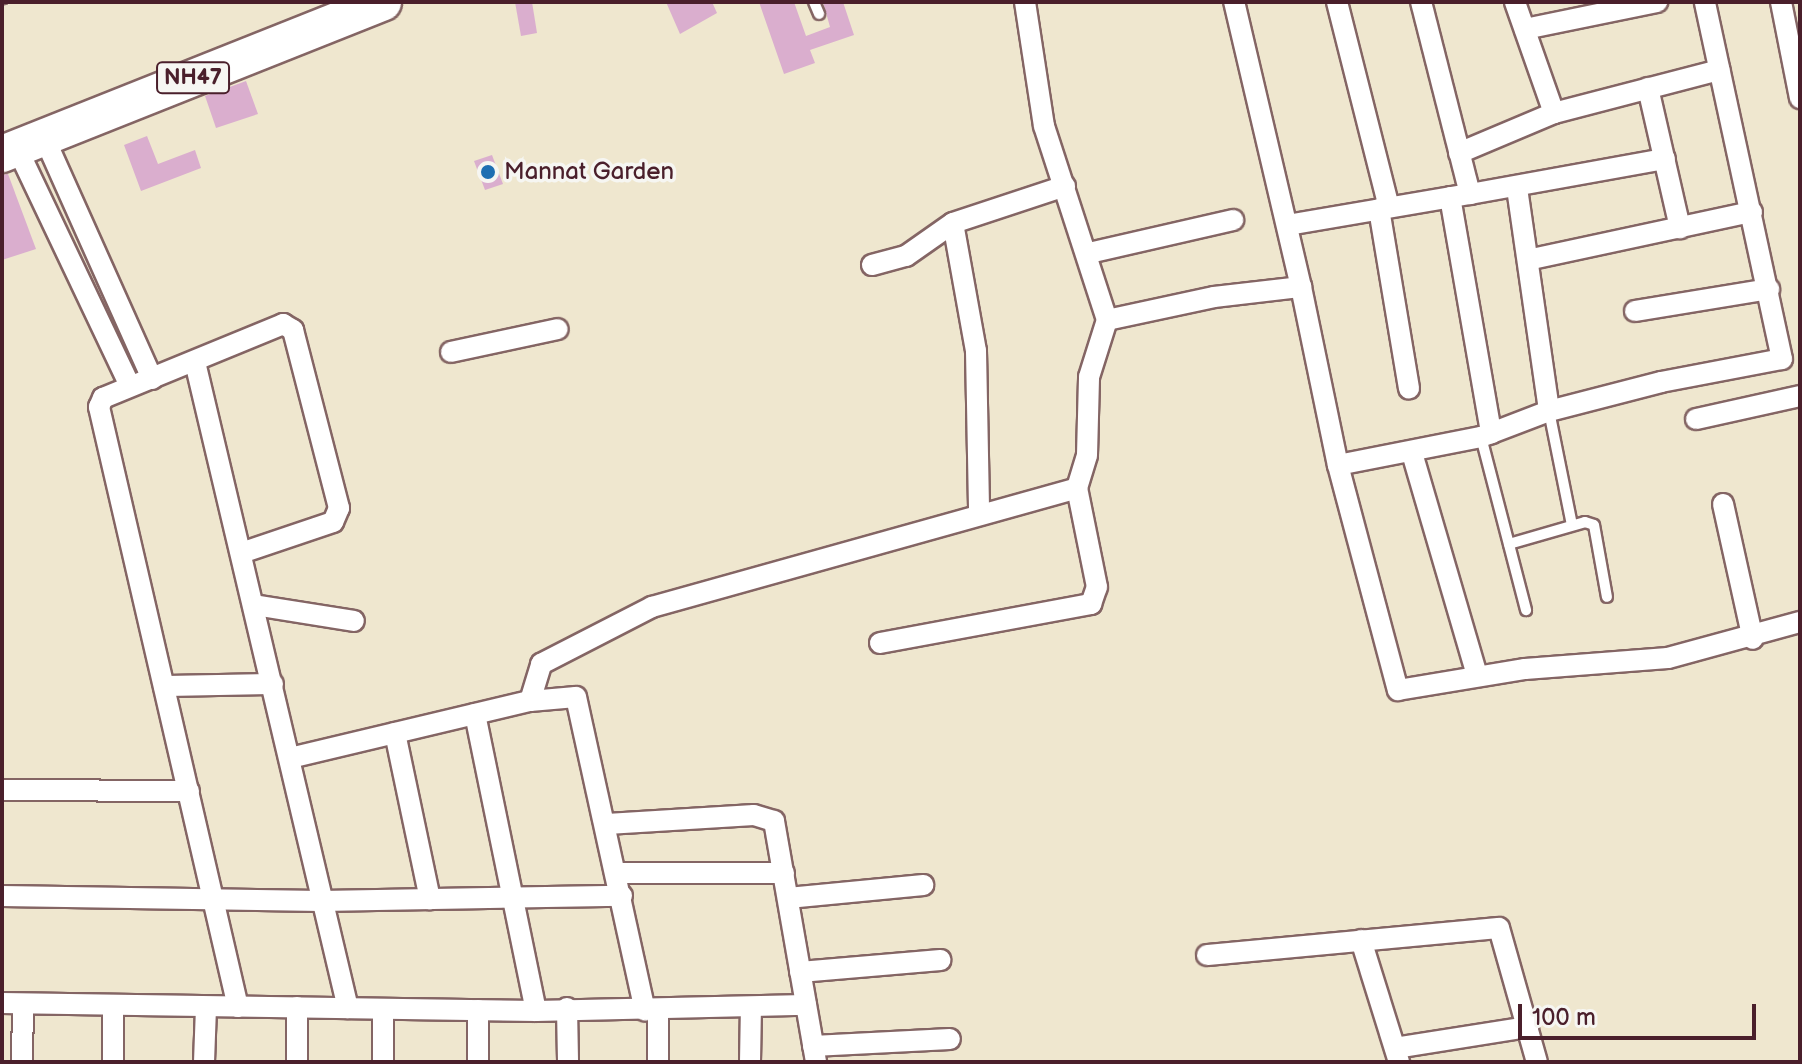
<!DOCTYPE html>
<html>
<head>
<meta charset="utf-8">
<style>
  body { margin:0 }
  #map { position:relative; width:1802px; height:1064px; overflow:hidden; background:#efe7cf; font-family:"Balsamiq Sans",sans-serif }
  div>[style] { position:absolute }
  .building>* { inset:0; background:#daaece }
  .path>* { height:3px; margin-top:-1.5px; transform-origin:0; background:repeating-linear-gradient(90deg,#846564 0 6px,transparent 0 12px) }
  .roads { filter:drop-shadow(2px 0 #846564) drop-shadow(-2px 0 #846564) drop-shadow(0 2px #846564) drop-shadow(0 -2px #846564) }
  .lane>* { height:10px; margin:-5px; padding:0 5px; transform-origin:5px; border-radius:5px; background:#fff }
  .street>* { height:20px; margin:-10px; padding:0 10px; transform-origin:10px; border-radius:10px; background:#fff }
  .highway>* { height:36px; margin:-18px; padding:0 18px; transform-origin:18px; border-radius:18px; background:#fff }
  .dots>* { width:22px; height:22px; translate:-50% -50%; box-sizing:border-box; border:4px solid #f6f6f2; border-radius:50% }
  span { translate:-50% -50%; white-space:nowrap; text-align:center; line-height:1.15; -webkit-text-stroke:7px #f6f6f2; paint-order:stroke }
  .shield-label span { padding:2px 6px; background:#f6f6f2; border:2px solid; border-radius:6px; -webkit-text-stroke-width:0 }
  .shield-label { font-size:22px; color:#4a1f2b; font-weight:700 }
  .poi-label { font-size:24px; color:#4a1f2b }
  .left { translate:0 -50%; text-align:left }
  .frame { position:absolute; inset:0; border:4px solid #4a1f2b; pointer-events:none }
  .scale { position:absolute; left:1518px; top:1004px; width:238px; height:36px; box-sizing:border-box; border:4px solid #4a1f2b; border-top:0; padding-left:10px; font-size:24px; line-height:28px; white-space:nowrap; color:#4a1f2b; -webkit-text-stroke:6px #f6f6f2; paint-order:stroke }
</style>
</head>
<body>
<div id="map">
  <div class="building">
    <div style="clip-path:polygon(515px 2px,532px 2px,537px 33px,521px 36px)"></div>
    <div style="clip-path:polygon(666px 2px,712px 2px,717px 13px,680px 34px)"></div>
    <div style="clip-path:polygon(759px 2px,794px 2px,806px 36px,830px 27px,823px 2px,843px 2px,854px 35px,810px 50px,815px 63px,784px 74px)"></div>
    <div style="clip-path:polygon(246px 81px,258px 114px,216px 128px,205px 96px)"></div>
    <div style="clip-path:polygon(147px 136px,158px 164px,195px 150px,201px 168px,141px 191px,124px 145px)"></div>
    <div style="clip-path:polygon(492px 155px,503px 184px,485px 190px,474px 161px)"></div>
    <div style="clip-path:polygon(8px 174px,36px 249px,2px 260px,2px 175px)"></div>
  </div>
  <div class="path">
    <div style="left:2px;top:4px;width:8px;rotate:-14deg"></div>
  </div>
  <div class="roads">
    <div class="lane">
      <div style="left:814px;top:2px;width:13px;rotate:67deg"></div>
      <div style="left:1549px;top:411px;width:116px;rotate:78.6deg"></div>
      <div style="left:1481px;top:437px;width:179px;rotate:75.4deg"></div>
      <div style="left:1509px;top:544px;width:79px;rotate:-16.1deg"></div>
      <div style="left:1585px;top:522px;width:9px;rotate:18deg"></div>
      <div style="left:1594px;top:525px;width:73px;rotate:79.8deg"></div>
    </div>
    <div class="street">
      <div style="left:1025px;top:2px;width:125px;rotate:81.3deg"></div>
      <div style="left:1044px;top:126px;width:204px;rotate:72deg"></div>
      <div style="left:1107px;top:320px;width:109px;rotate:-12.1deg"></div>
      <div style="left:1214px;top:297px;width:88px;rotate:-6.6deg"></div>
      <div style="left:1301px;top:287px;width:293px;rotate:-103.2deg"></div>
      <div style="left:1337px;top:2px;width:211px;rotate:75.8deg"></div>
      <div style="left:1781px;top:2px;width:98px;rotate:78.8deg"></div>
      <div style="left:1525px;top:29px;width:135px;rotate:-11.6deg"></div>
      <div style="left:1648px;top:88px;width:144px;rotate:77.1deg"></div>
      <div style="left:1554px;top:113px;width:171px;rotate:-14.6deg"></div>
      <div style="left:44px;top:137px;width:265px;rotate:65.9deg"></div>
      <div style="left:17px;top:148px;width:263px;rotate:64.6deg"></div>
      <div style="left:1459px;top:153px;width:103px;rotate:-22.8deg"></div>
      <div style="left:1554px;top:113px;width:118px;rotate:-109.4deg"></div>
      <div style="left:1517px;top:188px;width:225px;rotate:81.8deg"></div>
      <div style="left:1470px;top:194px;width:198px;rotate:-10.2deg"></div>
      <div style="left:1450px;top:197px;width:240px;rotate:80.1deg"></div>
      <div style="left:1379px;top:209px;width:182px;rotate:80.5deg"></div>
      <div style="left:953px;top:223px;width:130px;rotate:79.8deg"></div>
      <div style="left:976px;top:351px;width:163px;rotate:88.9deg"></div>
      <div style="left:1288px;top:225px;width:185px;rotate:-9.7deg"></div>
      <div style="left:1470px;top:194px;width:198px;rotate:-104.3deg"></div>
      <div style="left:1089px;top:253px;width:148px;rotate:-12.9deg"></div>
      <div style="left:1532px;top:259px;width:225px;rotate:-12.1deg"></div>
      <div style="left:872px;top:265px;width:35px;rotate:-15deg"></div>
      <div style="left:906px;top:256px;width:57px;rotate:-35.1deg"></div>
      <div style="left:953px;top:223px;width:118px;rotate:-18.3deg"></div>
      <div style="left:1301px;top:287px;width:182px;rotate:78.3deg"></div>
      <div style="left:1338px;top:465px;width:233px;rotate:75.1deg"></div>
      <div style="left:1398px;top:690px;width:129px;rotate:-9.4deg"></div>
      <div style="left:1525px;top:669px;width:143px;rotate:-4.4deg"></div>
      <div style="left:1668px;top:658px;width:137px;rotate:-15.3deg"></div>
      <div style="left:1635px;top:311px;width:136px;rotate:-9.3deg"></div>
      <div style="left:451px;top:352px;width:109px;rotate:-12.1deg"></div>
      <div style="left:195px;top:362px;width:664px;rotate:76.68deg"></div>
      <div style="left:1696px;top:419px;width:107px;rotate:-12.5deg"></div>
      <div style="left:1412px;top:453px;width:231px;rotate:73.7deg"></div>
      <div style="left:1338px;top:465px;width:146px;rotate:-11.1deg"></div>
      <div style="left:1481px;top:437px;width:73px;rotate:-20.9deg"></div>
      <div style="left:1549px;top:411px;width:116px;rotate:-14.5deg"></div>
      <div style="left:1661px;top:382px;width:123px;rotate:-10.8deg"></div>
      <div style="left:1782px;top:359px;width:365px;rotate:-102.2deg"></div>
      <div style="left:1723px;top:504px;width:138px;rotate:77.5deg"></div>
      <div style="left:254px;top:605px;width:101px;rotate:9.1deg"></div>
      <div style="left:880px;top:643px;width:215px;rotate:-10.5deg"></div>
      <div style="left:1091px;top:604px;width:18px;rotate:-71deg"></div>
      <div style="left:1097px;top:587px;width:101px;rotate:-101.4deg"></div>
      <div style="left:164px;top:686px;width:109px;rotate:-1.1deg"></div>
      <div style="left:530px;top:701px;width:39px;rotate:-73deg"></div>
      <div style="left:541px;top:664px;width:125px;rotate:-27.2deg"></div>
      <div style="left:652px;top:607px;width:441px;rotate:-15.6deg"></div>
      <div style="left:1077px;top:488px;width:34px;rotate:-73deg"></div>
      <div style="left:1087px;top:455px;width:78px;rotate:-88.5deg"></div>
      <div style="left:1089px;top:377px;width:60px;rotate:-72.5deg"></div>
      <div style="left:475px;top:714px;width:303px;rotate:78.4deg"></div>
      <div style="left:395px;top:733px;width:170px;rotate:78.1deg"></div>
      <div style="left:290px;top:758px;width:247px;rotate:-13.4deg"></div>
      <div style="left:530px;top:701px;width:46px;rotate:-5deg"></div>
      <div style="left:576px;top:697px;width:321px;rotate:77.6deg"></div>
      <div style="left:2px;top:790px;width:187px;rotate:0.3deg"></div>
      <div style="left:607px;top:824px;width:147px;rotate:-3.5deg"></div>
      <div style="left:754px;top:815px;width:21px;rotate:17deg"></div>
      <div style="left:774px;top:821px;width:245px;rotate:80.1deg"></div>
      <div style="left:618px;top:873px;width:166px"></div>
      <div style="left:2px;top:896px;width:319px;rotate:0.9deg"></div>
      <div style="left:321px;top:901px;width:301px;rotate:-1deg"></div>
      <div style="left:788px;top:898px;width:136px;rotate:-5.5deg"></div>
      <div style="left:1361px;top:940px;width:128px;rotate:72.7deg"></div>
      <div style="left:1207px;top:955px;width:293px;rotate:-5.3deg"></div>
      <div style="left:1499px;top:928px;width:139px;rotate:74.2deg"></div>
      <div style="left:800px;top:972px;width:141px;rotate:-4.9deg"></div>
      <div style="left:2px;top:1003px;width:534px;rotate:0.86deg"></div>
      <div style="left:536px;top:1011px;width:270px;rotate:-1.3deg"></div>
      <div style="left:113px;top:1007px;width:55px;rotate:90deg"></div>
      <div style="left:238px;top:1007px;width:616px;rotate:-103.04deg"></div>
      <div style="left:99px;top:407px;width:10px;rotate:-66deg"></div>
      <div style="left:103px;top:398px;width:195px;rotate:-22.3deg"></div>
      <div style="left:283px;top:324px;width:12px;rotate:31deg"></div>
      <div style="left:293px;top:330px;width:184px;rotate:75.5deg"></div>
      <div style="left:339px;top:508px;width:15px;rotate:113deg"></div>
      <div style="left:333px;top:522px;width:97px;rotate:161.4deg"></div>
      <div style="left:567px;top:1008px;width:54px;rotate:88.9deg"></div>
      <div style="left:658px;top:1010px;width:52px;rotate:90deg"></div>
      <div style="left:813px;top:1046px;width:137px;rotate:-2.9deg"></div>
      <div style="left:1395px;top:1048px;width:135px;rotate:-9deg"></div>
      <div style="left:22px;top:1062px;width:58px;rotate:-89deg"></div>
      <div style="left:204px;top:1062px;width:55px;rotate:-87.9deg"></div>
      <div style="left:297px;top:1062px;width:55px;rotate:-90deg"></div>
      <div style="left:383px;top:1062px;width:53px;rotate:-90deg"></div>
      <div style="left:478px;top:1062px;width:52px;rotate:-90deg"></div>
      <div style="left:750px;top:1062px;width:55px;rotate:-89deg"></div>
    </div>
    <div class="highway">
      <div style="left:2px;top:154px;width:410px;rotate:-21.7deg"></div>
    </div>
  </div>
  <div class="dots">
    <div style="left:488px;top:172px;background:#1f6fb2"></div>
  </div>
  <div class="shield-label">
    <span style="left:193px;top:78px">NH47</span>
  </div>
  <div class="poi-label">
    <span class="left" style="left:504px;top:172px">Mannat Garden</span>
  </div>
  <div class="frame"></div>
  <div class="scale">100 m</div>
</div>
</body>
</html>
